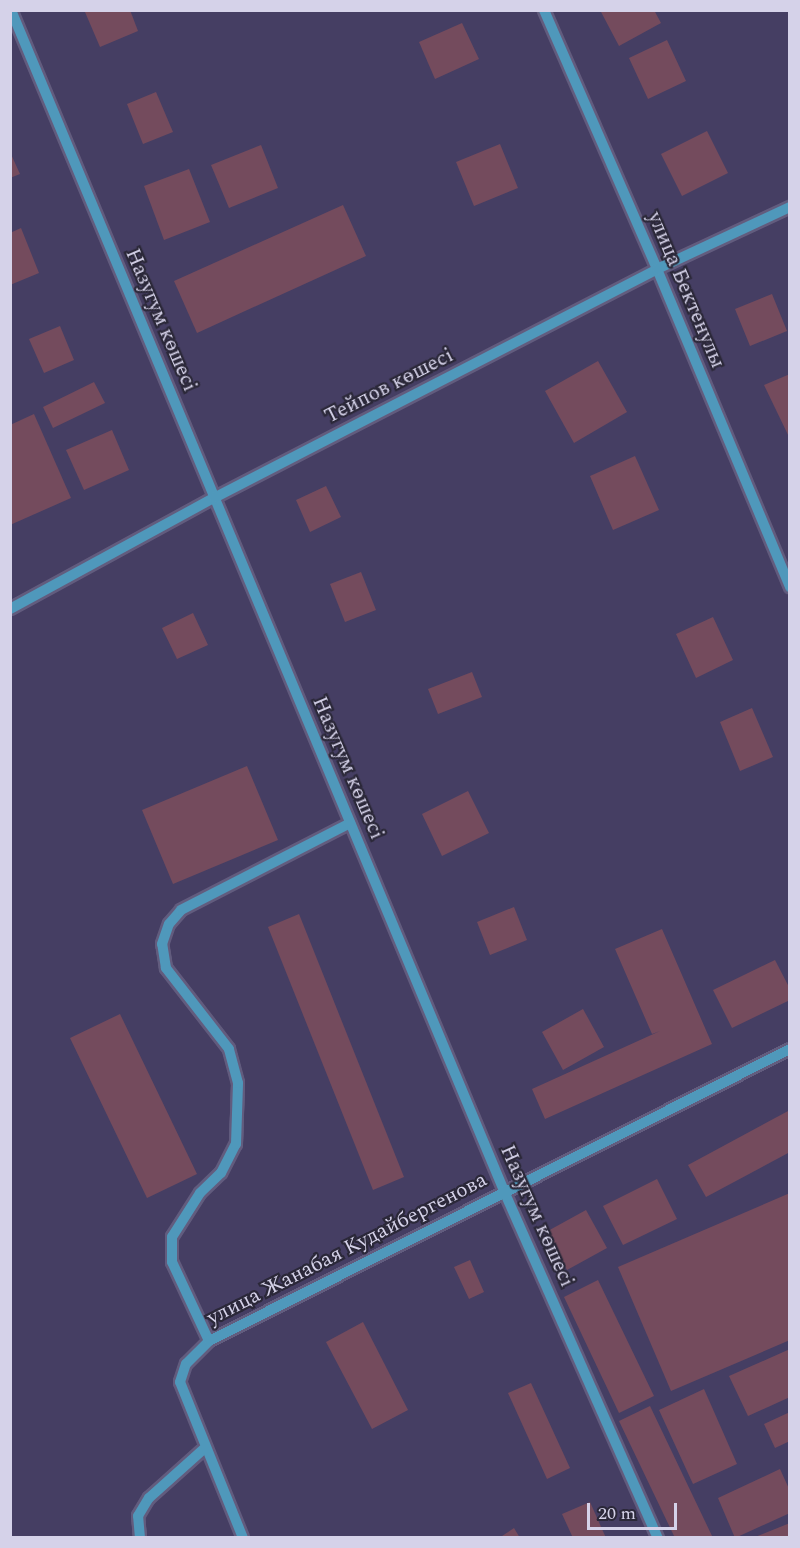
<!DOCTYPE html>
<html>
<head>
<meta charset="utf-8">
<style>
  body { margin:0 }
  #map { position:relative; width:800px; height:1548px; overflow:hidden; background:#453e63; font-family:Spectral,serif }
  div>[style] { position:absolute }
  .building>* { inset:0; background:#744b5d }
  .roads { filter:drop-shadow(2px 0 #625c7e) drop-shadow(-2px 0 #625c7e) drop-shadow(0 2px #625c7e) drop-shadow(0 -2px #625c7e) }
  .minor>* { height:10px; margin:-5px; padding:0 5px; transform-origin:5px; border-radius:5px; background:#4f98bb }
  span { translate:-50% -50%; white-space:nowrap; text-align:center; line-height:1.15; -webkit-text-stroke:4.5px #2b2839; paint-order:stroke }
  .street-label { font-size:21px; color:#d5d2e9 }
  .frame { position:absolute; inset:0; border:12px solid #d5d2e9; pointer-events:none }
  .scale { position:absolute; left:587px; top:1503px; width:90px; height:27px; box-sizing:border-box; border:3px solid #d5d2e9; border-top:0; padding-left:8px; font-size:18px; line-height:21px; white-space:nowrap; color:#d5d2e9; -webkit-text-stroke:4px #2b2839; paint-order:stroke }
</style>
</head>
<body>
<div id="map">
  <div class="building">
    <div style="clip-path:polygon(89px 10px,130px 10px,138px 31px,100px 47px,85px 12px)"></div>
    <div style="clip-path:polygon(600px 10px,654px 10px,661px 23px,619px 46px)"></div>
    <div style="clip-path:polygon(462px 23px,479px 59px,435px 79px,419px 42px)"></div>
    <div style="clip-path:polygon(667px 40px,686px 81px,648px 99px,629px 58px)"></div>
    <div style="clip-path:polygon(156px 92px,173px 132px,143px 144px,127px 104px)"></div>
    <div style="clip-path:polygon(707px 131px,728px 173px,682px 196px,661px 154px)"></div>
    <div style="clip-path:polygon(500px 144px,518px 188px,474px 206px,456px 162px)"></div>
    <div style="clip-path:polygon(261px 145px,278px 188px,229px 208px,211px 165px)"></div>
    <div style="clip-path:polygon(10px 152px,20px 174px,10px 178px)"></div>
    <div style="clip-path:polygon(189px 169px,210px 222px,164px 240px,144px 186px)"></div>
    <div style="clip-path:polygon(343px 205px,366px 256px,197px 333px,174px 281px)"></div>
    <div style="clip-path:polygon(21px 228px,39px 273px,10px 285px,10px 233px)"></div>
    <div style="clip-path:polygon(772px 294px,787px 331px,750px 346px,735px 309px)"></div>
    <div style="clip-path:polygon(60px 326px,74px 360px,44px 373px,29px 339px)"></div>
    <div style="clip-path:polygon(598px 361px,627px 412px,574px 443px,545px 391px)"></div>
    <div style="clip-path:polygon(790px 374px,790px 439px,764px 385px)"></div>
    <div style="clip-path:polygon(94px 382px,105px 403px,53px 428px,43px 407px)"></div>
    <div style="clip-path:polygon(34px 414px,71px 498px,10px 525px,10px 425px)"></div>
    <div style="clip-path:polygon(112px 430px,129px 470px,84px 490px,66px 450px)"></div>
    <div style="clip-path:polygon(635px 456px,659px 510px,613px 530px,590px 476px)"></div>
    <div style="clip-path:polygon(326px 486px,341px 517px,310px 532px,296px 500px)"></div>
    <div style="clip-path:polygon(361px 572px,376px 610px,345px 622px,330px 584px)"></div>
    <div style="clip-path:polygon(193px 613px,208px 645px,177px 659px,162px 628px)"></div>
    <div style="clip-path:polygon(713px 617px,733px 660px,696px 678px,676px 634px)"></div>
    <div style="clip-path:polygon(472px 672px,482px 697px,438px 714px,428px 689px)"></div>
    <div style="clip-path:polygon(752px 708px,773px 757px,740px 771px,720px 722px)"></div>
    <div style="clip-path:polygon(247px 766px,278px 840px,173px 884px,142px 810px)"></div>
    <div style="clip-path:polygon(468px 791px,489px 833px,442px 856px,422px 814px)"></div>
    <div style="clip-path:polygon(514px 907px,527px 940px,490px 955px,477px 922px)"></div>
    <div style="clip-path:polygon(299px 914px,404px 1177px,373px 1190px,268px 927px)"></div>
    <div style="clip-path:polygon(662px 929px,712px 1044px,545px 1119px,532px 1089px,660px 1031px,652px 1034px,615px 949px)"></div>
    <div style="clip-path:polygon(775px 960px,790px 989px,790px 1000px,732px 1028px,713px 990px)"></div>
    <div style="clip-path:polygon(583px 1009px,604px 1047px,563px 1070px,542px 1032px)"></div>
    <div style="clip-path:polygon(120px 1014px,197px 1174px,147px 1198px,70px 1038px)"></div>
    <div style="clip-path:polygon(790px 1110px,790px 1152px,706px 1197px,688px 1165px)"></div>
    <div style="clip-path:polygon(657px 1179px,677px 1219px,623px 1245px,603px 1206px)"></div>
    <div style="clip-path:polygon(790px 1193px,790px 1340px,671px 1391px,618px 1267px)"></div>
    <div style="clip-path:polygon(586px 1210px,607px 1248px,567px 1270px,546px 1232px)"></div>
    <div style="clip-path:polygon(470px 1260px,484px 1292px,469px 1299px,454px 1267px)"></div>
    <div style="clip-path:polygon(598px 1280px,654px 1396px,619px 1413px,564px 1297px)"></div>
    <div style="clip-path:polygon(363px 1322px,408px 1410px,372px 1429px,326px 1342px)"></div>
    <div style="clip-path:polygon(790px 1349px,790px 1397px,748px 1416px,729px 1376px)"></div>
    <div style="clip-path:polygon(531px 1383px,570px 1468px,547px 1479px,508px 1393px)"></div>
    <div style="clip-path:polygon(704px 1389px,737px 1464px,693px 1484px,659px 1410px)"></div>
    <div style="clip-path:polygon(650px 1406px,713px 1538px,675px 1538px,619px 1421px)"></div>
    <div style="clip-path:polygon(790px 1412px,790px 1441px,775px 1448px,764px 1424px)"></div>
    <div style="clip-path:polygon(780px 1469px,790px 1491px,790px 1513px,735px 1538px,718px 1498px)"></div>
    <div style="clip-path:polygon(590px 1502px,606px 1538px,573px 1538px,562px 1514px)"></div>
    <div style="clip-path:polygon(790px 1523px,790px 1538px,755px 1538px,755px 1537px)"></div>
    <div style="clip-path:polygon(514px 1528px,520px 1538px,499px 1538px)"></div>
  </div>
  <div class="roads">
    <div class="minor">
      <div style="left:11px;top:10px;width:1280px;rotate:67.34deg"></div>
      <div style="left:504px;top:1191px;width:380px;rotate:66.1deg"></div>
      <div style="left:544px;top:10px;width:283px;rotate:66.4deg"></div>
      <div style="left:657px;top:269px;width:345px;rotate:67.3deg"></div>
      <div style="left:10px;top:609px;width:232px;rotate:-28.6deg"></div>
      <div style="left:214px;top:498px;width:499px;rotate:-27.3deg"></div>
      <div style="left:657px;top:269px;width:147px;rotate:-25deg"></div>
      <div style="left:209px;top:1341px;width:87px;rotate:-115.1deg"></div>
      <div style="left:172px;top:1262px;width:25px;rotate:-90deg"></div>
      <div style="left:172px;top:1237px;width:52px;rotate:-57.5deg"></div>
      <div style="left:200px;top:1193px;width:29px;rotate:-44deg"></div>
      <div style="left:221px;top:1173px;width:33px;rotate:-63deg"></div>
      <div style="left:236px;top:1144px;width:61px;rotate:-88.1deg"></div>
      <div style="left:238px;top:1083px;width:35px;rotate:-105deg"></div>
      <div style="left:229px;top:1049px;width:103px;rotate:-127.9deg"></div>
      <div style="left:166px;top:968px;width:24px;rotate:-99deg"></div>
      <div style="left:162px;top:944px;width:21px;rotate:-71deg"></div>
      <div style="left:169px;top:924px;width:18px;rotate:-49deg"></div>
      <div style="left:181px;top:910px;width:190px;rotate:-27.2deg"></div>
      <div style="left:140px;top:1538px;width:22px;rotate:-95deg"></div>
      <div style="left:138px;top:1516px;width:21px;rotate:-59deg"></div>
      <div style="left:149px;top:1498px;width:76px;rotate:-41.8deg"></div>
      <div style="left:243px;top:1538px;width:168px;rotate:-112deg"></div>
      <div style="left:180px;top:1382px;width:19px;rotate:-72deg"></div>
      <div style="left:186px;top:1364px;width:33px;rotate:-45deg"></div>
      <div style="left:209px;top:1341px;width:650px;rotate:-26.68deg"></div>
    </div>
  </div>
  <div class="street-label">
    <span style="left:686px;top:290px;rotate:67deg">улица Бектенулы</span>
    <span style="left:161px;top:320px;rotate:67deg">Назугум көшесі</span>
    <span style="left:389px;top:386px;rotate:-27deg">Тейпов көшесі</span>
    <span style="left:348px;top:768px;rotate:67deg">Назугум көшесі</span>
    <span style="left:537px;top:1216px;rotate:66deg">Назугум көшесі</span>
    <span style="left:347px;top:1249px;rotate:-27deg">улица Жанабая Кудайбергенова</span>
  </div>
  <div class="frame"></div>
  <div class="scale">20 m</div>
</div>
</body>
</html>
